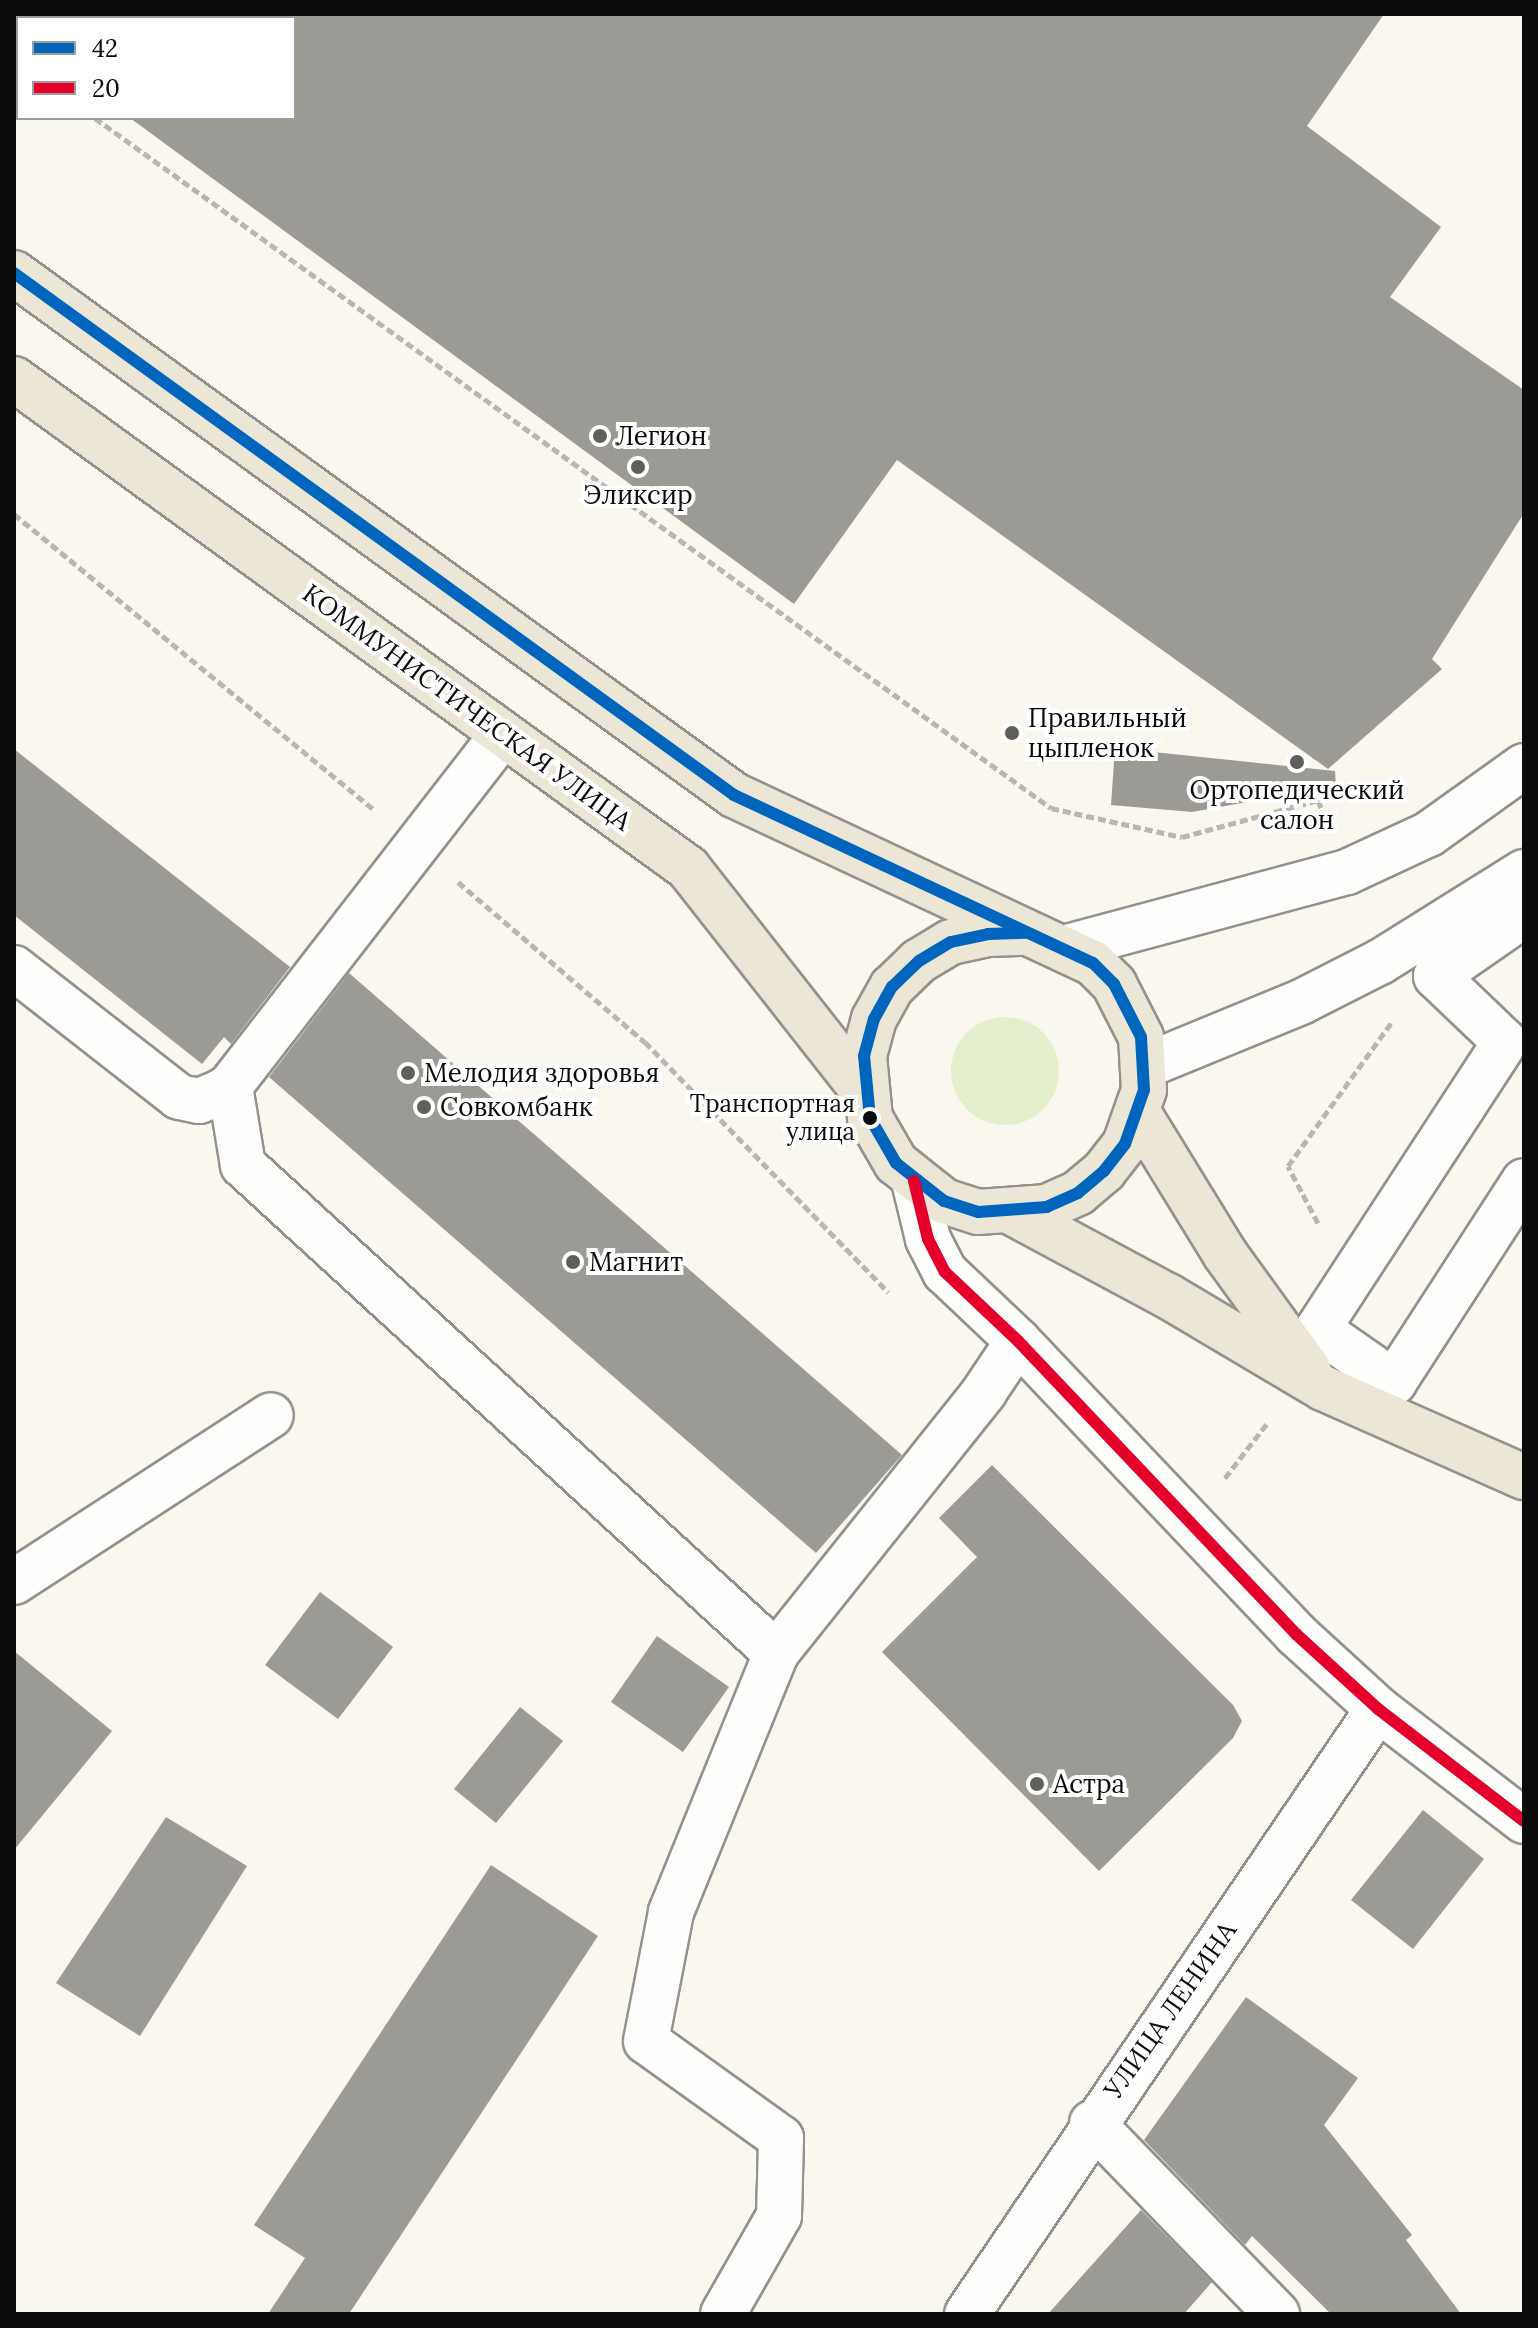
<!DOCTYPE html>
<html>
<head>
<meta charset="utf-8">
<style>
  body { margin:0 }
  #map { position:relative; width:1538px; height:2328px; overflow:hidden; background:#faf7ee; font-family:Lora,serif }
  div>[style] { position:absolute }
  .green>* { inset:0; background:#e4f0cd }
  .round { border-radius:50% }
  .building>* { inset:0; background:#9c9a94 }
  .path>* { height:5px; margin-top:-2.5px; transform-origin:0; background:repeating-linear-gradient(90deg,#b7b6b5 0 8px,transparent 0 12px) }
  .roads { filter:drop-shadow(2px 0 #93918d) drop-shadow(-2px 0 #93918d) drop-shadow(0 2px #93918d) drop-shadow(0 -2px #93918d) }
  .minor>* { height:44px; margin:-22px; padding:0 22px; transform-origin:22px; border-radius:22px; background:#fefefc }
  .major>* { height:44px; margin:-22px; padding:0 22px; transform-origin:22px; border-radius:22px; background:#ece6d6 }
  .bus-1>* { height:12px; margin:-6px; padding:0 6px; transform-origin:6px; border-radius:6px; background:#0065bd }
  .bus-2>* { height:12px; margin:-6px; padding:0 6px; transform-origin:6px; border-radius:6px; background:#e4002b }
  .dots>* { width:22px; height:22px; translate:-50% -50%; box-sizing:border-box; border:4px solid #fff; border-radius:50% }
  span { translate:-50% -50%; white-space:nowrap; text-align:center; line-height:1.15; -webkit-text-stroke:8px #fff; paint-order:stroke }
  .bus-label { font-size:24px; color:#0b0b0b }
  .right { translate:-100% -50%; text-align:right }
  .poi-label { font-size:26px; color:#0b0b0b }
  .left { translate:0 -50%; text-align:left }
  .street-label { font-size:26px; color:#0b0b0b }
  .frame { position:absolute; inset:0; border:16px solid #0b0b0b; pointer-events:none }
  .legend { position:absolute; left:16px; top:16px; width:280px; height:104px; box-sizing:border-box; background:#fff; border:2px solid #9d9d9d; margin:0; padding:10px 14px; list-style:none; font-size:24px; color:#0b0b0b }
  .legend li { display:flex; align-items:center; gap:16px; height:40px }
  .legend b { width:40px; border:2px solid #9d9d9d }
</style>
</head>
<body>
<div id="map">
  <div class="green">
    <div class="round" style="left:951px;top:1017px;width:108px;height:108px"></div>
  </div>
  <div class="building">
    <div style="clip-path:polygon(294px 14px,1384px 14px,1307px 126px,1441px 227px,1390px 297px,1524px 390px,1524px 513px,1432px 659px,1442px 669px,1328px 769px,897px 460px,794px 604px,130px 118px,294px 118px)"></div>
    <div style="clip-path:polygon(1115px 748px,1335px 771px,1336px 786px,1192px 812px,1111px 805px)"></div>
    <div style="clip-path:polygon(14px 749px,290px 967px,231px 1044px,224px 1037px,202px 1064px,14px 915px)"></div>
    <div style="clip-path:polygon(349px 973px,902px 1455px,816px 1553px,269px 1077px)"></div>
    <div style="clip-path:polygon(992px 1465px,1233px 1705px,1242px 1721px,1233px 1738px,1099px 1871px,882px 1652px,977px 1557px,939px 1518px)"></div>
    <div style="clip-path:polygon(320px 1592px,393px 1647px,338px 1719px,265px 1665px)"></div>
    <div style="clip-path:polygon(657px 1636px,729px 1687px,683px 1752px,611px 1702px)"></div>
    <div style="clip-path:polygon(14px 1651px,112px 1731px,14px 1850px)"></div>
    <div style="clip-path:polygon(520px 1707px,563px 1741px,496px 1823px,454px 1789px)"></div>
    <div style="clip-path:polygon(1423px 1810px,1484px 1859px,1413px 1949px,1351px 1900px)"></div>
    <div style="clip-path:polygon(166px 1817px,247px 1866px,140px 2036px,56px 1983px)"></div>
    <div style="clip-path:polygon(491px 1865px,598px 1936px,349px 2314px,268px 2314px,305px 2258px,254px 2225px)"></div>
    <div style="clip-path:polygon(1246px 1997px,1358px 2078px,1324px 2125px,1412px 2235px,1406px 2240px,1461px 2314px,1331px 2314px,1252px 2236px,1245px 2245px,1144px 2140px)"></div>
    <div style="clip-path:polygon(1141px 2210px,1212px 2282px,1184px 2314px,1048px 2314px)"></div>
  </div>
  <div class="path">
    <div style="left:14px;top:60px;width:4px;rotate:27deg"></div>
    <div style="left:95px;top:118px;width:1179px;rotate:35.82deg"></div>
    <div style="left:1051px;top:808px;width:134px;rotate:12.5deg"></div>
    <div style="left:1182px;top:837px;width:141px;rotate:-15.2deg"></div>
    <div style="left:1318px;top:800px;width:22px;rotate:68deg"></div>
    <div style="left:14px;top:514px;width:467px;rotate:39.4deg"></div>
    <div style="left:458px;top:882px;width:246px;rotate:40.6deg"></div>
    <div style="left:645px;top:1042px;width:349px;rotate:45.8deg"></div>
    <div style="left:1318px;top:1223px;width:64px;rotate:-117.8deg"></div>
    <div style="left:1288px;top:1166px;width:178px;rotate:-54.2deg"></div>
    <div style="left:1225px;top:1478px;width:71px;rotate:-52.5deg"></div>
  </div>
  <div class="roads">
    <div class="minor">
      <div style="left:1524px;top:915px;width:107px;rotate:145.3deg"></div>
      <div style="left:1436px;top:976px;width:95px;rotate:43.7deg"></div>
      <div style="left:1505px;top:1042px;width:343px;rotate:123.1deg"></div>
      <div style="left:1318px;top:1329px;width:93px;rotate:34.9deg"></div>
      <div style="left:1394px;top:1382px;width:239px;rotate:-57.1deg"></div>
      <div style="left:1067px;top:947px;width:290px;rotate:-15deg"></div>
      <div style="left:1347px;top:872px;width:90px;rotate:-24.9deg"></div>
      <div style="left:1429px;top:834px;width:117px;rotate:-35.6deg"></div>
      <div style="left:14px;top:968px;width:209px;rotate:38deg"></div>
      <div style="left:179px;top:1097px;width:20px;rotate:11deg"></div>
      <div style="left:199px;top:1101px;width:22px;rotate:-22deg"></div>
      <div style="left:219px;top:1093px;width:13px;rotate:-32deg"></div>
      <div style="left:230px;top:1086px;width:445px;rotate:-52.2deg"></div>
      <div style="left:1145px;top:1066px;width:169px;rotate:-22.3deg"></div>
      <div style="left:1301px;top:1002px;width:89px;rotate:-26.9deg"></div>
      <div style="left:1380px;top:962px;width:170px;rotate:-32deg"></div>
      <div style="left:230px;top:1086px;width:80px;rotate:80.7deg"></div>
      <div style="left:243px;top:1165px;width:723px;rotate:42.48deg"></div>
      <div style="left:914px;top:1181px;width:60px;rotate:76.4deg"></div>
      <div style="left:928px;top:1239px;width:37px;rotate:63deg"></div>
      <div style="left:945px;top:1272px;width:100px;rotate:43.4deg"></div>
      <div style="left:1018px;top:1341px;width:404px;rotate:46.5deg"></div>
      <div style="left:1296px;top:1634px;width:111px;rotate:42.4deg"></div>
      <div style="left:1378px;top:1709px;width:184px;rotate:37.5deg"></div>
      <div style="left:14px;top:1582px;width:306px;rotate:-33deg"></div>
      <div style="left:1092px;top:2123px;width:266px;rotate:45.9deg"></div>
      <div style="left:723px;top:2314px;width:113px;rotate:-60.3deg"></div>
      <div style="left:779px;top:2216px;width:78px;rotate:-88.5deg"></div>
      <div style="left:781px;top:2138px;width:166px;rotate:-144.3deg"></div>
      <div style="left:646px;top:2041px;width:131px;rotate:-79deg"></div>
      <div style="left:671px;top:1912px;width:279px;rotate:-67.9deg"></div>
      <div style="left:776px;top:1653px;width:334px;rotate:-51.4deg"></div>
      <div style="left:984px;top:1392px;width:61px;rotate:-56.3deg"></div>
      <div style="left:967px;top:2314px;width:731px;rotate:-55.81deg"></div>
    </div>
    <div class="major">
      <div style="left:14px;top:273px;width:889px;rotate:35.94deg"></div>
      <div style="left:734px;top:795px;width:396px;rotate:25.1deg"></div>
      <div style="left:1093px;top:963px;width:30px;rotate:45deg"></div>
      <div style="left:1114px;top:984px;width:59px;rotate:63deg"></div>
      <div style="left:1141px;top:1037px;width:53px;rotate:86.8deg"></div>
      <div style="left:1144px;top:1090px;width:57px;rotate:109.4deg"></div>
      <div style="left:1125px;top:1144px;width:34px;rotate:128deg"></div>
      <div style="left:1104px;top:1171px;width:34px;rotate:140deg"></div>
      <div style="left:1078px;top:1193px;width:34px;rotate:156deg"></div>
      <div style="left:1047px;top:1207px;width:69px;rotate:175.9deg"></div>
      <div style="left:978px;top:1212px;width:36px;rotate:-162deg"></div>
      <div style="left:944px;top:1201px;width:61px;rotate:-141.6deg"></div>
      <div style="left:896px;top:1163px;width:52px;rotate:-120deg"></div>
      <div style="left:870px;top:1118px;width:62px;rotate:-95.5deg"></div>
      <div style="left:864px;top:1056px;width:38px;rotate:-75deg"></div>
      <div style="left:874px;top:1019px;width:37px;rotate:-61deg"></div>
      <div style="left:892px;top:987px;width:37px;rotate:-44deg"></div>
      <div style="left:919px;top:961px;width:37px;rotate:-31deg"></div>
      <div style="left:951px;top:942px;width:38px;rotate:-12deg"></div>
      <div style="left:988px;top:934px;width:37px;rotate:-2deg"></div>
      <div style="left:14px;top:379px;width:833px;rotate:35.96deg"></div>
      <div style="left:688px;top:868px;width:286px;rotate:51.8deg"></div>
      <div style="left:1139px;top:1114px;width:164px;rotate:58.4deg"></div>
      <div style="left:1225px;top:1254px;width:143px;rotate:54.1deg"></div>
      <div style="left:1013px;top:1213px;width:176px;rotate:28.2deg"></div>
      <div style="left:1168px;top:1296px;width:180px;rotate:30.7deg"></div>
      <div style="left:1323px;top:1388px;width:220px;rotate:23.9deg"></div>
    </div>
  </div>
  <div class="bus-1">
    <div style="left:14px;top:273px;width:889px;rotate:35.94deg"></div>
    <div style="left:734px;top:795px;width:396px;rotate:25.1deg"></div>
    <div style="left:1093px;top:963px;width:30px;rotate:45deg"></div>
    <div style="left:1114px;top:984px;width:59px;rotate:63deg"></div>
    <div style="left:1141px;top:1037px;width:53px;rotate:86.8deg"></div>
    <div style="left:1144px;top:1090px;width:57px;rotate:109.4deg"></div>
    <div style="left:1125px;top:1144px;width:34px;rotate:128deg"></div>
    <div style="left:1104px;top:1171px;width:34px;rotate:140deg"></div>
    <div style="left:1078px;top:1193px;width:34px;rotate:156deg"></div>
    <div style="left:1047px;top:1207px;width:69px;rotate:175.9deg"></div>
    <div style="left:978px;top:1212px;width:36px;rotate:-162deg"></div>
    <div style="left:944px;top:1201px;width:61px;rotate:-141.6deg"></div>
    <div style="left:896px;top:1163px;width:52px;rotate:-120deg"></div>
    <div style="left:870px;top:1118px;width:62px;rotate:-95.5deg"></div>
    <div style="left:864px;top:1056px;width:38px;rotate:-75deg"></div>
    <div style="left:874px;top:1019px;width:37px;rotate:-61deg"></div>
    <div style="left:892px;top:987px;width:37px;rotate:-44deg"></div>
    <div style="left:919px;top:961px;width:37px;rotate:-31deg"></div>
    <div style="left:951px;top:942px;width:38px;rotate:-12deg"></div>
    <div style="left:988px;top:934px;width:37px;rotate:-2deg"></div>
  </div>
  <div class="bus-2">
    <div style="left:914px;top:1181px;width:60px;rotate:76.4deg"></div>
    <div style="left:928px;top:1239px;width:37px;rotate:63deg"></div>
    <div style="left:945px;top:1272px;width:100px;rotate:43.4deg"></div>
    <div style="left:1018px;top:1341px;width:404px;rotate:46.5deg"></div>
    <div style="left:1296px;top:1634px;width:111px;rotate:42.4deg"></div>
    <div style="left:1378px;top:1709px;width:184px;rotate:37.5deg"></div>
  </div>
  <div class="dots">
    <div style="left:600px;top:436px;background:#5f5e5a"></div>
    <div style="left:638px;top:467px;background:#5f5e5a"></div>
    <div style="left:1012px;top:733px;background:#5f5e5a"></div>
    <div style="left:1297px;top:762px;background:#5f5e5a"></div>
    <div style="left:408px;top:1073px;background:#5f5e5a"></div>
    <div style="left:424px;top:1107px;background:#5f5e5a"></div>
    <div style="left:870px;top:1118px;background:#0b0b0b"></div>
    <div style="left:573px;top:1262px;background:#5f5e5a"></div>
    <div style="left:1037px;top:1784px;background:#5f5e5a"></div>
  </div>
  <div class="bus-label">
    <span class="right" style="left:855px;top:1118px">Транспортная<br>улица</span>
  </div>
  <div class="poi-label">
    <span class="left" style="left:616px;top:436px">Легион</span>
    <span style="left:638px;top:495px">Эликсир</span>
    <span class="left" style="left:1028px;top:733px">Правильный<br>цыпленок</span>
    <span style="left:1297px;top:805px">Ортопедический<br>салон</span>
    <span class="left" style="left:424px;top:1073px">Мелодия здоровья</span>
    <span class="left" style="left:440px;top:1107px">Совкомбанк</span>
    <span class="left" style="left:589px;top:1262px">Магнит</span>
    <span class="left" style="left:1053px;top:1784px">Астра</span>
  </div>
  <div class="street-label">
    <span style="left:467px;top:707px;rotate:36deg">КОММУНИСТИЧЕСКАЯ УЛИЦА</span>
    <span style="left:1170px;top:2010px;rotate:-55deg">УЛИЦА ЛЕНИНА</span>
  </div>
  <div class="frame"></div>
  <ul class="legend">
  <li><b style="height:10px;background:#0065bd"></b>42</li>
  <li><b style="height:10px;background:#e4002b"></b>20</li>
  </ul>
</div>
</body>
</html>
